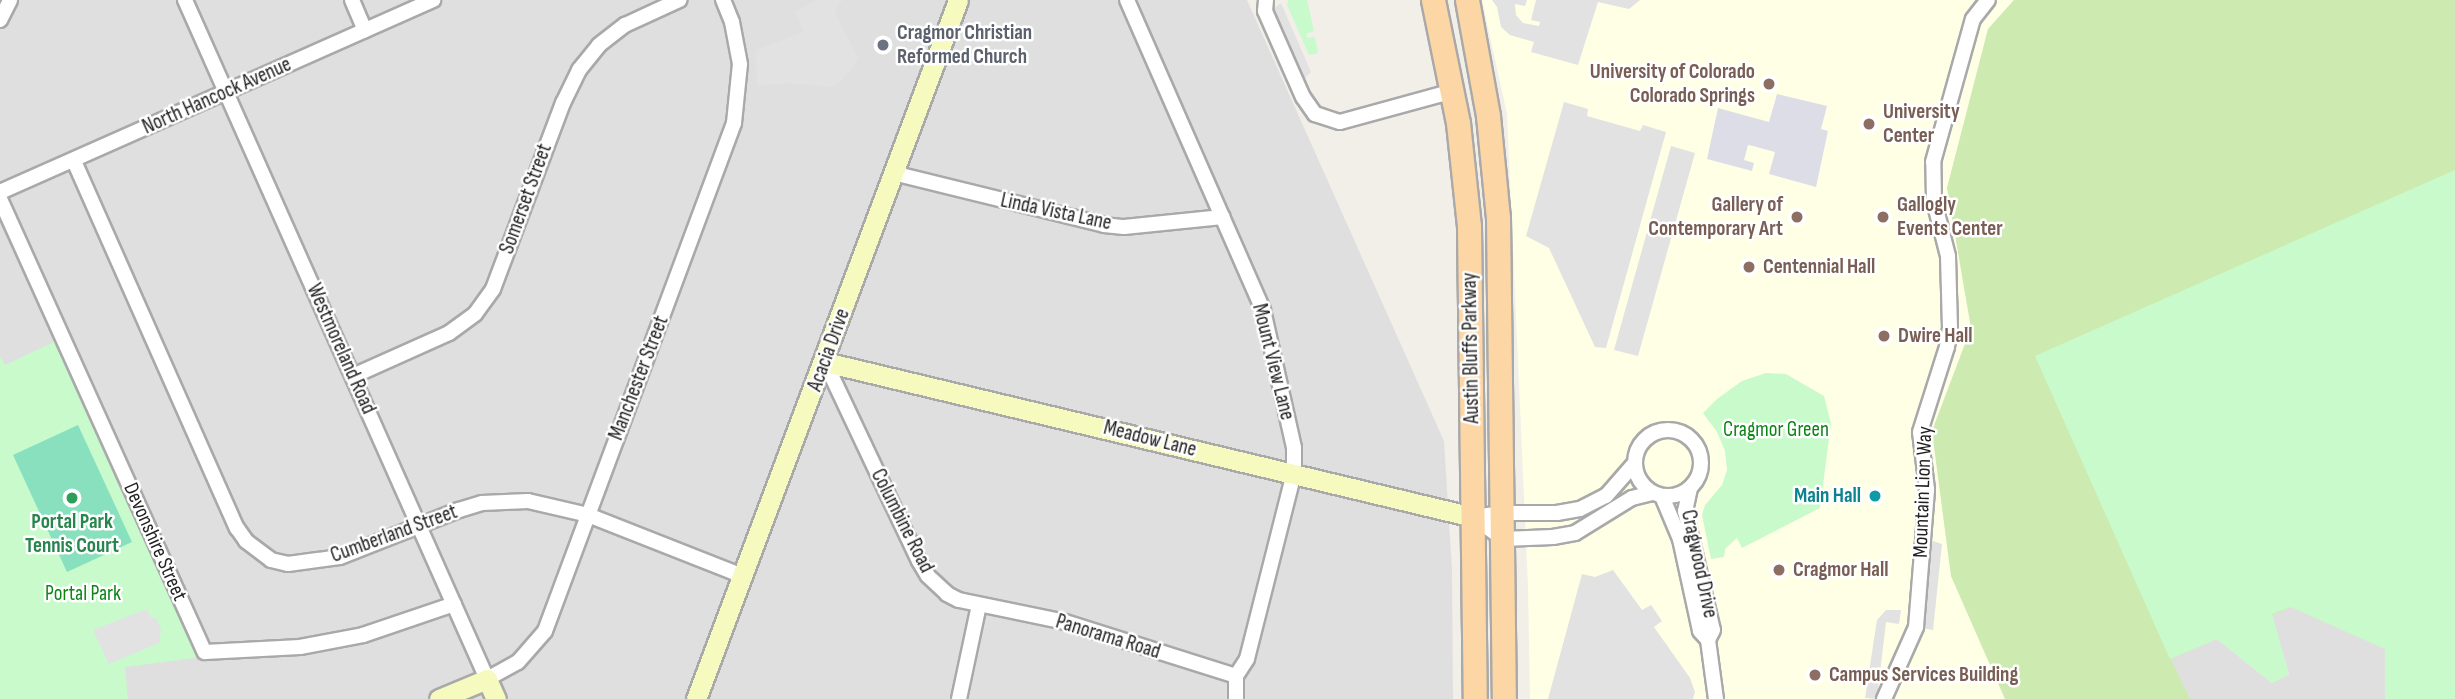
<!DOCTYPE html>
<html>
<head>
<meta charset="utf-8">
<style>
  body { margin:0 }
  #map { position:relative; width:2455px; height:699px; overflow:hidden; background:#f2efe9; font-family:"Sofia Sans Condensed",sans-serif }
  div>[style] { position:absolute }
  .residential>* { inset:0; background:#e0dfdf }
  .education>* { inset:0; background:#ffffe5 }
  .grass>* { inset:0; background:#cdebb0 }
  .park>* { inset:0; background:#c8facc }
  .pitch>* { inset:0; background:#88e0be }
  .parking>* { inset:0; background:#e2e2e2 }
  .plaza>* { inset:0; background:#dddde8 }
  .roads { filter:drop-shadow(2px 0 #a9a9a9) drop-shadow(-2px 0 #a9a9a9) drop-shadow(0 2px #a9a9a9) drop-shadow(0 -2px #a9a9a9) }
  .street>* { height:14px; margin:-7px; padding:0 7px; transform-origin:7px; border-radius:7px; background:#fff }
  .street>.ring { margin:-7px; padding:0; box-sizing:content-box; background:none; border:14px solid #fff; border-radius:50% }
  .secondary>* { height:19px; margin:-9.5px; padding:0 9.5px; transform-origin:9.5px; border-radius:9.5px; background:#f7fabf }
  .primary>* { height:23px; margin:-11.5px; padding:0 11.5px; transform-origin:11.5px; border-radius:11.5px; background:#fcd6a4 }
  .dots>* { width:19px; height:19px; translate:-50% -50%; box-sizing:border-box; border:4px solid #fff; border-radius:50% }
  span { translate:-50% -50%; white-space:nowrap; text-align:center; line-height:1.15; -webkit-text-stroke:5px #fff; paint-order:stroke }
  .worship-label { font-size:21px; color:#5b616d; font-weight:700 }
  .left { translate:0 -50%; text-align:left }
  .education-label { font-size:21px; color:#785e54; font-weight:700 }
  .right { translate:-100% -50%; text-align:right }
  .street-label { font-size:21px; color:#222 }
  .park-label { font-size:21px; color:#0c8416 }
  .culture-label { font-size:21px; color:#0d838f; font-weight:700 }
  .leisure-label { font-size:21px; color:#27864d; font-weight:700 }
</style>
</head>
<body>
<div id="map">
  <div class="residential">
    <div style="clip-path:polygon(0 0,1247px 0,1444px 441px,1452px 570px,1453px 699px,0 699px)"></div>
    <div style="clip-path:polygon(2291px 607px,2385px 649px,2385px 699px,2190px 699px,2170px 659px,2217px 639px,2272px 683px,2289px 674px,2271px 614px)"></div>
  </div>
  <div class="education">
    <div style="clip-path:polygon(1482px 0,2014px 0,1988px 29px,1947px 188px,1971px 328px,1932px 431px,1951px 576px,2005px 699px,1530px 699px,1528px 587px,1507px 114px)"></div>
  </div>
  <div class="grass">
    <div style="clip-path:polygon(2014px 0,2455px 0,2455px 699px,2385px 699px,2385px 649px,2291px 607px,2171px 659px,2190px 699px,2005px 699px,1951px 576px,1932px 431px,1971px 328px,1947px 188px,1988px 29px)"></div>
  </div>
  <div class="park">
    <div style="clip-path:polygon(1288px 0,1307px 0,1314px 31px,1306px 34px,1307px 38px,1315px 37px,1318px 53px,1309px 55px,1287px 5px)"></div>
    <div style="clip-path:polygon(2455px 170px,2455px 699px,2385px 699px,2385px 649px,2291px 607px,2272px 614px,2289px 674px,2272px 683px,2217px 639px,2170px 659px,2035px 356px)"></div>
    <div style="clip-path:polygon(58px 340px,202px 657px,125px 667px,128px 699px,0 699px,0 356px,5px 365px)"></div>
    <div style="clip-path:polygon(1766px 373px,1786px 374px,1824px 396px,1831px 423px,1820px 508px,1742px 548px,1737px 538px,1725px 549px,1724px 557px,1711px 559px,1702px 515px,1705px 505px,1722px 485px,1727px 470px,1725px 451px,1717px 432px,1703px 413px,1717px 399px,1742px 381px)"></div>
  </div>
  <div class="pitch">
    <div style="clip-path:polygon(78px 425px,132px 542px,67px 572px,13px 455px)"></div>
  </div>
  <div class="parking">
    <div style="clip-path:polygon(817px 0,842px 0,835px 13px,859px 59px,842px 80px,831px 87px,789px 83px,757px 85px,756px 50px,804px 32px,795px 11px)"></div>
    <div style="clip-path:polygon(1492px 0,1527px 0,1525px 6px,1515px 4px,1516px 15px,1523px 23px,1539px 26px,1540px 22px,1531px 20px,1536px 0,1640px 0,1629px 9px,1598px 2px,1578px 65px,1531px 52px,1534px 42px,1510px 35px,1501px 27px,1497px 7px)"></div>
    <div style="clip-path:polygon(1281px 3px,1311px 72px,1303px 80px,1272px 10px)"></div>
    <div style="clip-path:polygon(1564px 102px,1588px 109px,1587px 116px,1640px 131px,1643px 125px,1666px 132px,1606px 348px,1595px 347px,1549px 248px,1526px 236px)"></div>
    <div style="clip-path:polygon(1671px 146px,1695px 153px,1638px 356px,1614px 350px)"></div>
    <div style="clip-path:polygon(1930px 540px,1942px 544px,1933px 630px,1921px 628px)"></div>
    <div style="clip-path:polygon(1613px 570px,1642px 610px,1651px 605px,1662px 621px,1654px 627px,1690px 678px,1695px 692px,1693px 699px,1548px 699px,1582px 574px,1595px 577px)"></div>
    <div style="clip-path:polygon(147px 609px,151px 618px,156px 618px,161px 629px,159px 643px,109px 664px,93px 630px)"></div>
    <div style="clip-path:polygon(1886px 610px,1901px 610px,1899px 624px,1886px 622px,1877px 699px,1865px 698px,1877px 620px)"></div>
  </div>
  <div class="plaza">
    <div style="clip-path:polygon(1777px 94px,1827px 106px,1821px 129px,1828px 131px,1816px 187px,1769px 174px,1775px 152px,1753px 146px,1748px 145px,1744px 160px,1754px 163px,1752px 171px,1707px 159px,1718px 108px,1769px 122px)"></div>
  </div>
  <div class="roads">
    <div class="street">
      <div style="left:185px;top:0;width:743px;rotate:66.02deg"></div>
      <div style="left:487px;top:679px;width:35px;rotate:-29deg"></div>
      <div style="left:518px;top:662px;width:41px;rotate:-48.9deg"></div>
      <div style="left:545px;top:631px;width:542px;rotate:-69.59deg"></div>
      <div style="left:734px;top:123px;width:59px;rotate:-84.2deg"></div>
      <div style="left:740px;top:64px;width:43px;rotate:-100.8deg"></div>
      <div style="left:732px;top:22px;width:24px;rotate:-112deg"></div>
      <div style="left:352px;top:0;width:33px;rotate:67deg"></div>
      <div style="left:1127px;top:0;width:339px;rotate:66.3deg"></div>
      <div style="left:1263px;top:310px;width:141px;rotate:77.3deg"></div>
      <div style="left:1294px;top:448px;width:25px;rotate:90deg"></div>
      <div style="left:1294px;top:473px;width:192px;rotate:104.2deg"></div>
      <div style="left:1247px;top:659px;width:20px;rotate:123deg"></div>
      <div style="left:1236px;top:676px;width:23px;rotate:90deg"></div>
      <div style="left:1266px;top:0;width:11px;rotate:95deg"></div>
      <div style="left:1265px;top:11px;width:94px;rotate:66.2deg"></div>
      <div style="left:1303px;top:97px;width:21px;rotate:55deg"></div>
      <div style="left:1315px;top:114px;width:26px;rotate:18deg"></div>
      <div style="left:1340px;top:122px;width:117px;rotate:-15.3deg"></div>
      <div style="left:0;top:20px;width:22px;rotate:-63deg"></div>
      <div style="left:74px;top:161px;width:402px;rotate:66.1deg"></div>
      <div style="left:237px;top:528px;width:16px;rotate:55deg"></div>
      <div style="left:246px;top:541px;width:31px;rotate:37deg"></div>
      <div style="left:271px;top:560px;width:17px;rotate:13deg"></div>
      <div style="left:288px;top:564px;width:52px;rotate:-7.7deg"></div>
      <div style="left:340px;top:557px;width:128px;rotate:-21.6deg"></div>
      <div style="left:459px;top:510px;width:24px;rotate:-17deg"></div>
      <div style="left:482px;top:503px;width:46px;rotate:-2.5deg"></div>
      <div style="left:528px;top:501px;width:62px;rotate:13.1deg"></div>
      <div style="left:588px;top:515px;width:167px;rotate:21.5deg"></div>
      <div style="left:893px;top:173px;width:217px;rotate:13.8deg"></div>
      <div style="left:1104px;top:225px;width:20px;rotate:6deg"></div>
      <div style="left:1124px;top:227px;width:99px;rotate:-5.8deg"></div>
      <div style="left:0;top:192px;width:474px;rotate:-23.9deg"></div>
      <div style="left:0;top:199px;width:497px;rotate:65.7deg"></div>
      <div style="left:205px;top:652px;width:95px;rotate:-3deg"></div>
      <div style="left:300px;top:647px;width:64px;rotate:-10.8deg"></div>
      <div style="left:363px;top:635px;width:96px;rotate:-18.8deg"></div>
      <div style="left:825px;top:362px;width:220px;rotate:64.7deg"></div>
      <div style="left:919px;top:561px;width:17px;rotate:59deg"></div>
      <div style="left:928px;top:576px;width:26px;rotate:43deg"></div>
      <div style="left:947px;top:594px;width:13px;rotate:27deg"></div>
      <div style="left:959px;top:600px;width:108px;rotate:11.7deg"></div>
      <div style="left:1065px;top:622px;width:179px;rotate:17.5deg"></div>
      <div style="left:353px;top:376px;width:105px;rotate:-24.1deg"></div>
      <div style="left:449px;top:333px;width:32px;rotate:-36deg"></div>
      <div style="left:475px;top:314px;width:31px;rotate:-54deg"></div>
      <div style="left:493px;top:289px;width:199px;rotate:-69.4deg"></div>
      <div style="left:563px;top:103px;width:37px;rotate:-64deg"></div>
      <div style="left:579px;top:70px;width:32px;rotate:-51deg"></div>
      <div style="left:599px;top:45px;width:33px;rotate:-38deg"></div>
      <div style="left:625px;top:25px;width:60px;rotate:-24.8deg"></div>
      <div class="ring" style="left:1635px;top:430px;width:52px;height:52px"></div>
      <div style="left:1690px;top:488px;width:24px;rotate:102deg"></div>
      <div style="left:1685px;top:511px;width:122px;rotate:76.8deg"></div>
      <div style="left:1713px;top:630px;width:11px;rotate:117deg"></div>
      <div style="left:1662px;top:496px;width:47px;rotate:67.3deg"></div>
      <div style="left:1680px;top:539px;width:94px;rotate:77.7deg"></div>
      <div style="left:1700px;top:631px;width:12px;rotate:48deg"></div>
      <div style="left:1708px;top:640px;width:60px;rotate:82.3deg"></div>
      <div style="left:1473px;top:517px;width:37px;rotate:36deg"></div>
      <div style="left:1503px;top:539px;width:50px;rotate:-2.3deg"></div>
      <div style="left:1553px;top:537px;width:22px;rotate:-10deg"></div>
      <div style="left:1575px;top:533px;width:67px;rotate:-31.6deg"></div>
      <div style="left:1632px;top:498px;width:21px;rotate:-14deg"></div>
      <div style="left:1473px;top:517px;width:30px;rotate:-8deg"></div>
      <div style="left:1503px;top:513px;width:54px"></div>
      <div style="left:1557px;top:513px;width:23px;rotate:-10deg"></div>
      <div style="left:1580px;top:509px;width:29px;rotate:-27deg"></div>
      <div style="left:1606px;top:496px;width:43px;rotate:-48.8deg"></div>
      <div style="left:959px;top:699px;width:96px;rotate:-78deg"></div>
      <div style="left:1884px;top:699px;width:79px;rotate:-66deg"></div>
      <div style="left:1916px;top:627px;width:138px;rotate:-85.4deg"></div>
      <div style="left:1927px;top:489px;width:57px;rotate:-97deg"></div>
      <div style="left:1920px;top:432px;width:89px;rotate:-72.4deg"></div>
      <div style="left:1947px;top:347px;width:19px;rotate:-81deg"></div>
      <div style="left:1950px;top:328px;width:72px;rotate:-91.6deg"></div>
      <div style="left:1948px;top:256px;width:57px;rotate:-104.3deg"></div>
      <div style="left:1934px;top:201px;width:39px;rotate:-91deg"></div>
      <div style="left:1933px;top:162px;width:148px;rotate:-74.4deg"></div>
      <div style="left:1973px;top:19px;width:24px;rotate:-52deg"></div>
    </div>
    <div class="secondary">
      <div style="left:825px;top:362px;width:666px;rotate:13.45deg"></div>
      <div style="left:439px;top:699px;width:52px;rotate:-22.6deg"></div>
      <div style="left:487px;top:679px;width:22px;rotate:66deg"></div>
      <div style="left:696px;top:699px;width:746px;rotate:-69.45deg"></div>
    </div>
    <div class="primary">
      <div style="left:1433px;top:0;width:126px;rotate:78.5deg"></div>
      <div style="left:1458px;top:123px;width:104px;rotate:83.9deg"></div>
      <div style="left:1469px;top:226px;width:473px;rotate:89.3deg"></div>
      <div style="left:1467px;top:0;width:118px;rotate:79.7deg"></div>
      <div style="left:1488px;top:116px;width:102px;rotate:84.4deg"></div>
      <div style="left:1498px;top:218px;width:481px;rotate:89.3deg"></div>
    </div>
  </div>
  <div class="dots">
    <div style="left:883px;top:45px;background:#6b7280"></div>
    <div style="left:1769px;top:84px;background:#8d6e63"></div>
    <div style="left:1869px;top:124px;background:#8d6e63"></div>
    <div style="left:1797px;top:217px;background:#8d6e63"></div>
    <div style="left:1883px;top:217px;background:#8d6e63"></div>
    <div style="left:1749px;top:267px;background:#8d6e63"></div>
    <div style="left:1884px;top:336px;background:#8d6e63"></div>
    <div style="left:1875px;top:496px;background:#0f9aa8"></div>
    <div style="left:72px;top:498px;background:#2e9e5b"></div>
    <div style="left:1779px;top:570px;background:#8d6e63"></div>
    <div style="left:1815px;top:675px;background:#8d6e63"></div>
  </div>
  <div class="worship-label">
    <span class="left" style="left:897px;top:45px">Cragmor Christian<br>Reformed Church</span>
  </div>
  <div class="education-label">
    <span class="right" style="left:1755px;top:84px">University of Colorado<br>Colorado Springs</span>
    <span class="left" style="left:1883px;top:124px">University<br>Center</span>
    <span class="right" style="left:1783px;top:217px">Gallery of<br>Contemporary Art</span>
    <span class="left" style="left:1897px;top:217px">Gallogly<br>Events Center</span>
    <span class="left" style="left:1763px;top:267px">Centennial Hall</span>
    <span class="left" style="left:1898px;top:336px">Dwire Hall</span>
    <span class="left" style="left:1793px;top:570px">Cragmor Hall</span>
    <span class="left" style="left:1829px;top:675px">Campus Services Building</span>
  </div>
  <div class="street-label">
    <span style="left:217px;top:96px;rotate:-24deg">North Hancock Avenue</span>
    <span style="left:526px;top:199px;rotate:-70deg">Somerset Street</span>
    <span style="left:1056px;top:212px;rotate:12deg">Linda Vista Lane</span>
    <span style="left:1471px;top:348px;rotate:-91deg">Austin Bluffs Parkway</span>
    <span style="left:341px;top:349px;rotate:66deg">Westmoreland Road</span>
    <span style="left:829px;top:350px;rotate:-70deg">Acacia Drive</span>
    <span style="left:1273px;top:362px;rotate:76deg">Mount View Lane</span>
    <span style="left:639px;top:378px;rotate:-69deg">Manchester Street</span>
    <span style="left:1150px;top:439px;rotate:14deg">Meadow Lane</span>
    <span style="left:1923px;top:492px;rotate:-88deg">Mountain Lion Way</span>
    <span style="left:902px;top:521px;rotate:63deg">Columbine Road</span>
    <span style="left:394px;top:534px;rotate:-20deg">Cumberland Street</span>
    <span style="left:155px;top:542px;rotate:66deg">Devonshire Street</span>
    <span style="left:1699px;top:564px;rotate:78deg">Cragwood Drive</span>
    <span style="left:1108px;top:637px;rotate:17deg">Panorama Road</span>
  </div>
  <div class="park-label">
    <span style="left:1776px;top:430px">Cragmor Green</span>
    <span style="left:83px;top:594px">Portal Park</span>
  </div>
  <div class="culture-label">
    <span class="right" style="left:1861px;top:496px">Main Hall</span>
  </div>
  <div class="leisure-label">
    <span style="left:72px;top:534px">Portal Park<br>Tennis Court</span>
  </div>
</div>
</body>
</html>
